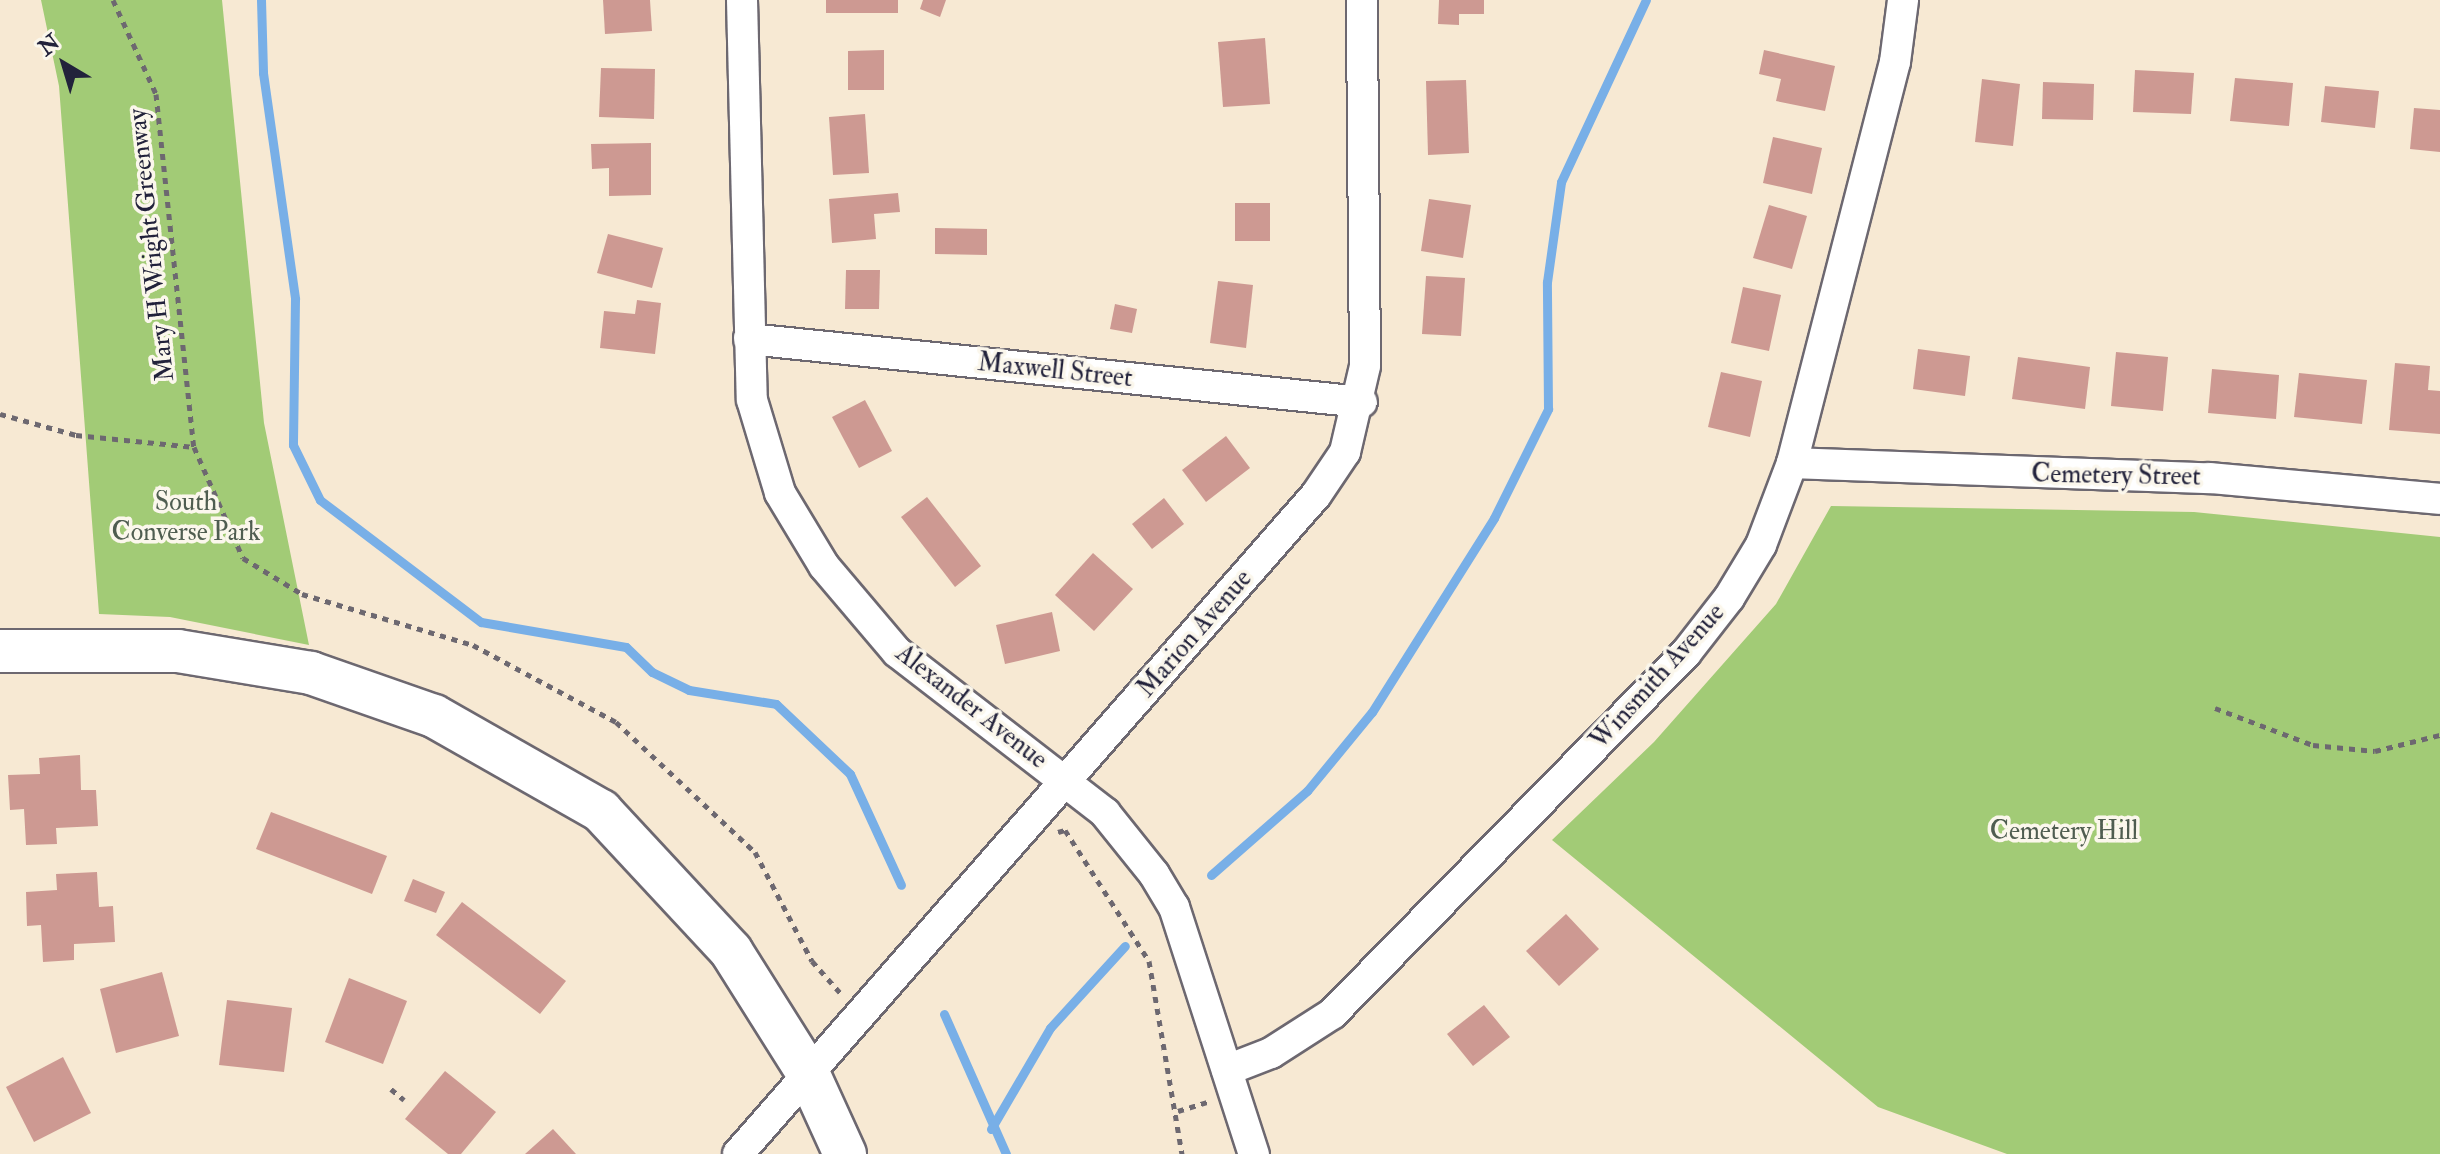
<!DOCTYPE html>
<html>
<head>
<meta charset="utf-8">
<style>
  body { margin:0 }
  #map { position:relative; width:2440px; height:1154px; overflow:hidden; background:#f7e9d3; font-family:"IM FELL Double Pica",serif }
  div>[style] { position:absolute }
  .green>* { inset:0; background:#a2cb76 }
  .stream>* { height:9px; margin:-4.5px; padding:0 4.5px; transform-origin:4.5px; border-radius:4.5px; background:#78afe7 }
  .building>* { inset:0; background:#cd9992 }
  .path>* { height:5px; margin-top:-2.5px; transform-origin:0; background:repeating-linear-gradient(90deg,#6d6870 0 6px,transparent 0 12px) }
  .roads { filter:drop-shadow(2px 0 #6d6870) drop-shadow(-2px 0 #6d6870) drop-shadow(0 2px #6d6870) drop-shadow(0 -2px #6d6870) }
  .street>* { height:30px; margin:-15px; padding:0 15px; transform-origin:15px; border-radius:15px; background:#fff }
  .secondary>* { height:42px; margin:-21px; padding:0 21px; transform-origin:21px; border-radius:21px; background:#fff }
  span { translate:-50% -50%; white-space:nowrap; text-align:center; line-height:1.15; -webkit-text-stroke:7px #fbf7ec; paint-order:stroke }
  .street-label { font-size:26px; color:#22223b }
  .park-label { font-size:26px; color:#4f5d50 }
  .north { position:absolute; left:24px; top:24px; width:80px; height:80px; -webkit-text-stroke:6px #fbf7ec; paint-order:stroke; rotate:322deg; font-size:22px; font-weight:700; line-height:32px; text-align:center; color:#22223b }
  .north::after { content:''; display:block; margin:auto; width:28px; height:36px; background:#22223b; clip-path:polygon(50% 0,100% 100%,50% 72%,0 100%) }
</style>
</head>
<body>
<div id="map">
  <div class="green">
    <div style="clip-path:polygon(41px 0,222px 0,264px 423px,309px 645px,170px 617px,99px 614px,59px 86px)"></div>
    <div style="clip-path:polygon(1831px 506px,2194px 512px,2440px 537px,2440px 1154px,2007px 1154px,1878px 1107px,1552px 840px,1654px 742px,1776px 604px)"></div>
  </div>
  <div class="stream">
    <div style="left:261px;top:0;width:73px;rotate:88.4deg"></div>
    <div style="left:263px;top:73px;width:228px;rotate:81.9deg"></div>
    <div style="left:295px;top:299px;width:146px;rotate:90.8deg"></div>
    <div style="left:293px;top:445px;width:61px;rotate:63.9deg"></div>
    <div style="left:320px;top:500px;width:202px;rotate:37.2deg"></div>
    <div style="left:481px;top:622px;width:147px;rotate:9.8deg"></div>
    <div style="left:626px;top:647px;width:36px;rotate:44deg"></div>
    <div style="left:652px;top:672px;width:41px;rotate:25.9deg"></div>
    <div style="left:689px;top:690px;width:88px;rotate:9.1deg"></div>
    <div style="left:776px;top:704px;width:102px;rotate:43.4deg"></div>
    <div style="left:850px;top:774px;width:122px;rotate:65.3deg"></div>
    <div style="left:1211px;top:875px;width:128px;rotate:-41.2deg"></div>
    <div style="left:1307px;top:791px;width:102px;rotate:-50.6deg"></div>
    <div style="left:1372px;top:712px;width:229px;rotate:-57.8deg"></div>
    <div style="left:1494px;top:518px;width:122px;rotate:-63.6deg"></div>
    <div style="left:1548px;top:409px;width:127px;rotate:-90.5deg"></div>
    <div style="left:1547px;top:282px;width:101px;rotate:-82deg"></div>
    <div style="left:1561px;top:182px;width:201px;rotate:-65deg"></div>
    <div style="left:944px;top:1014px;width:153px;rotate:66.1deg"></div>
    <div style="left:991px;top:1129px;width:117px;rotate:-59.7deg"></div>
    <div style="left:1050px;top:1028px;width:111px;rotate:-47.6deg"></div>
  </div>
  <div class="building">
    <div style="clip-path:polygon(603px 0,650px 0,652px 31px,605px 34px)"></div>
    <div style="clip-path:polygon(826px 0,898px 0,898px 13px,826px 13px)"></div>
    <div style="clip-path:polygon(923px 0,946px 0,940px 17px,920px 9px)"></div>
    <div style="clip-path:polygon(1439px 0,1484px 0,1484px 14px,1459px 14px,1459px 25px,1438px 24px)"></div>
    <div style="clip-path:polygon(1265px 38px,1270px 104px,1223px 107px,1218px 42px)"></div>
    <div style="clip-path:polygon(884px 50px,884px 90px,848px 90px,848px 51px)"></div>
    <div style="clip-path:polygon(1764px 50px,1835px 66px,1825px 111px,1776px 101px,1781px 79px,1759px 74px)"></div>
    <div style="clip-path:polygon(601px 68px,655px 69px,654px 119px,599px 117px)"></div>
    <div style="clip-path:polygon(2135px 70px,2194px 73px,2191px 114px,2133px 112px)"></div>
    <div style="clip-path:polygon(2235px 78px,2293px 83px,2289px 126px,2230px 121px)"></div>
    <div style="clip-path:polygon(1982px 79px,2020px 84px,2013px 146px,1975px 142px)"></div>
    <div style="clip-path:polygon(1466px 80px,1469px 153px,1428px 155px,1426px 81px)"></div>
    <div style="clip-path:polygon(2043px 82px,2094px 84px,2093px 120px,2042px 119px)"></div>
    <div style="clip-path:polygon(2325px 86px,2379px 91px,2375px 128px,2321px 122px)"></div>
    <div style="clip-path:polygon(2414px 108px,2440px 110px,2440px 152px,2410px 149px)"></div>
    <div style="clip-path:polygon(865px 114px,869px 173px,833px 175px,829px 117px)"></div>
    <div style="clip-path:polygon(1773px 137px,1822px 148px,1812px 194px,1763px 183px)"></div>
    <div style="clip-path:polygon(651px 143px,651px 195px,609px 196px,609px 168px,592px 169px,591px 144px)"></div>
    <div style="clip-path:polygon(898px 193px,900px 212px,874px 214px,876px 239px,832px 243px,829px 199px)"></div>
    <div style="clip-path:polygon(1429px 199px,1471px 205px,1463px 258px,1421px 251px)"></div>
    <div style="clip-path:polygon(1235px 203px,1270px 203px,1270px 241px,1235px 241px)"></div>
    <div style="clip-path:polygon(1769px 205px,1807px 216px,1792px 269px,1753px 258px)"></div>
    <div style="clip-path:polygon(935px 228px,987px 229px,987px 255px,935px 254px)"></div>
    <div style="clip-path:polygon(608px 234px,663px 248px,652px 288px,597px 273px)"></div>
    <div style="clip-path:polygon(846px 270px,880px 270px,879px 309px,845px 309px)"></div>
    <div style="clip-path:polygon(1426px 276px,1465px 278px,1461px 336px,1422px 334px)"></div>
    <div style="clip-path:polygon(1218px 281px,1253px 285px,1246px 348px,1210px 343px)"></div>
    <div style="clip-path:polygon(1743px 287px,1781px 295px,1769px 351px,1731px 343px)"></div>
    <div style="clip-path:polygon(637px 300px,661px 303px,655px 354px,600px 348px,604px 311px,635px 314px)"></div>
    <div style="clip-path:polygon(1115px 304px,1137px 309px,1132px 333px,1110px 329px)"></div>
    <div style="clip-path:polygon(1918px 349px,1970px 356px,1965px 396px,1913px 389px)"></div>
    <div style="clip-path:polygon(2116px 352px,2168px 357px,2163px 411px,2111px 406px)"></div>
    <div style="clip-path:polygon(2018px 357px,2090px 367px,2085px 409px,2012px 399px)"></div>
    <div style="clip-path:polygon(2395px 363px,2430px 366px,2428px 390px,2440px 391px,2440px 434px,2389px 430px)"></div>
    <div style="clip-path:polygon(2212px 369px,2279px 375px,2276px 419px,2208px 413px)"></div>
    <div style="clip-path:polygon(1721px 372px,1762px 381px,1750px 437px,1708px 427px)"></div>
    <div style="clip-path:polygon(2299px 373px,2367px 380px,2362px 424px,2294px 417px)"></div>
    <div style="clip-path:polygon(865px 400px,892px 451px,859px 468px,832px 417px)"></div>
    <div style="clip-path:polygon(1226px 436px,1250px 468px,1206px 502px,1182px 470px)"></div>
    <div style="clip-path:polygon(927px 497px,981px 566px,955px 587px,901px 517px)"></div>
    <div style="clip-path:polygon(1164px 498px,1184px 524px,1152px 549px,1132px 524px)"></div>
    <div style="clip-path:polygon(1093px 553px,1133px 589px,1094px 631px,1055px 595px)"></div>
    <div style="clip-path:polygon(1052px 612px,1060px 651px,1005px 664px,996px 625px)"></div>
    <div style="clip-path:polygon(80px 755px,81px 790px,96px 790px,98px 826px,56px 828px,57px 844px,26px 845px,24px 809px,10px 810px,8px 775px,40px 774px,39px 758px)"></div>
    <div style="clip-path:polygon(271px 812px,387px 856px,372px 894px,256px 849px)"></div>
    <div style="clip-path:polygon(97px 872px,99px 907px,113px 906px,115px 942px,74px 944px,74px 960px,43px 962px,41px 925px,27px 926px,26px 892px,57px 890px,56px 874px)"></div>
    <div style="clip-path:polygon(413px 879px,445px 892px,436px 913px,404px 901px)"></div>
    <div style="clip-path:polygon(462px 902px,566px 981px,540px 1014px,436px 935px)"></div>
    <div style="clip-path:polygon(1566px 914px,1599px 949px,1559px 986px,1526px 951px)"></div>
    <div style="clip-path:polygon(162px 972px,179px 1036px,116px 1053px,100px 989px)"></div>
    <div style="clip-path:polygon(349px 978px,407px 1001px,383px 1064px,325px 1042px)"></div>
    <div style="clip-path:polygon(227px 1000px,292px 1008px,284px 1072px,219px 1065px)"></div>
    <div style="clip-path:polygon(1484px 1005px,1510px 1037px,1473px 1066px,1447px 1034px)"></div>
    <div style="clip-path:polygon(63px 1057px,91px 1113px,34px 1142px,6px 1087px)"></div>
    <div style="clip-path:polygon(445px 1071px,496px 1112px,461px 1154px,448px 1154px,405px 1119px)"></div>
    <div style="clip-path:polygon(553px 1129px,576px 1154px,525px 1154px)"></div>
  </div>
  <div class="path">
    <div style="left:113px;top:0;width:103px;rotate:65.4deg"></div>
    <div style="left:156px;top:94px;width:355px;rotate:83.9deg"></div>
    <div style="left:194px;top:447px;width:121px;rotate:66.2deg"></div>
    <div style="left:243px;top:558px;width:69px;rotate:31.4deg"></div>
    <div style="left:302px;top:594px;width:178px;rotate:16.6deg"></div>
    <div style="left:473px;top:645px;width:162px;rotate:28.3deg"></div>
    <div style="left:616px;top:722px;width:190px;rotate:43.1deg"></div>
    <div style="left:755px;top:852px;width:123px;rotate:62.4deg"></div>
    <div style="left:812px;top:961px;width:47px;rotate:48.5deg"></div>
    <div style="left:0;top:414px;width:79px;rotate:15.4deg"></div>
    <div style="left:76px;top:435px;width:119px;rotate:5.8deg"></div>
    <div style="left:2215px;top:708px;width:105px;rotate:20.7deg"></div>
    <div style="left:2313px;top:745px;width:62px;rotate:5.5deg"></div>
    <div style="left:2375px;top:751px;width:67px;rotate:-13.8deg"></div>
    <div style="left:1058px;top:832px;width:7px;rotate:-16deg"></div>
    <div style="left:1065px;top:830px;width:156px;rotate:57.3deg"></div>
    <div style="left:1149px;top:961px;width:196px;rotate:80.3deg"></div>
    <div style="left:391px;top:1089px;width:17px;rotate:40deg"></div>
    <div style="left:1178px;top:1111px;width:31px;rotate:-17deg"></div>
  </div>
  <div class="roads">
    <div class="street">
      <div style="left:742px;top:0;width:400px;rotate:88.6deg"></div>
      <div style="left:752px;top:400px;width:97px;rotate:73.2deg"></div>
      <div style="left:780px;top:493px;width:85px;rotate:58.9deg"></div>
      <div style="left:824px;top:566px;width:113px;rotate:49.7deg"></div>
      <div style="left:897px;top:652px;width:263px;rotate:37.7deg"></div>
      <div style="left:1105px;top:813px;width:78px;rotate:51.2deg"></div>
      <div style="left:1154px;top:874px;width:39px;rotate:59deg"></div>
      <div style="left:1174px;top:907px;width:260px;rotate:72.1deg"></div>
      <div style="left:749px;top:339px;width:616px;rotate:5.87deg"></div>
      <div style="left:1792px;top:463px;width:418px;rotate:2.1deg"></div>
      <div style="left:2210px;top:478px;width:231px;rotate:5.2deg"></div>
      <div style="left:1227px;top:1070px;width:47px;rotate:-21.1deg"></div>
      <div style="left:1271px;top:1053px;width:72px;rotate:-32.6deg"></div>
      <div style="left:1332px;top:1014px;width:506px;rotate:-45.56deg"></div>
      <div style="left:1686px;top:653px;width:70px;rotate:-52deg"></div>
      <div style="left:1729px;top:598px;width:62px;rotate:-58.9deg"></div>
      <div style="left:1761px;top:545px;width:88px;rotate:-69.3deg"></div>
      <div style="left:1792px;top:463px;width:414px;rotate:-75.6deg"></div>
      <div style="left:1895px;top:62px;width:63px;rotate:-82.6deg"></div>
      <div style="left:738px;top:1154px;width:877px;rotate:-48.75deg"></div>
      <div style="left:1316px;top:495px;width:52px;rotate:-56deg"></div>
      <div style="left:1345px;top:452px;width:88px;rotate:-76.9deg"></div>
      <div style="left:1365px;top:366px;width:366px;rotate:-90.5deg"></div>
    </div>
    <div class="secondary">
      <div style="left:0;top:651px;width:178px"></div>
      <div style="left:178px;top:651px;width:135px;rotate:9.4deg"></div>
      <div style="left:311px;top:673px;width:130px;rotate:19.3deg"></div>
      <div style="left:434px;top:716px;width:192px;rotate:29.6deg"></div>
      <div style="left:601px;top:811px;width:191px;rotate:47.1deg"></div>
      <div style="left:731px;top:951px;width:146px;rotate:57.8deg"></div>
      <div style="left:809px;top:1075px;width:87px;rotate:65.5deg"></div>
    </div>
  </div>
  <div class="street-label">
    <span style="left:152px;top:245px;rotate:-96deg">Mary H Wright Greenway</span>
    <span style="left:1055px;top:371px;rotate:6deg">Maxwell Street</span>
    <span style="left:2116px;top:476px;rotate:1deg">Cemetery Street</span>
    <span style="left:1195px;top:634px;rotate:-49deg">Marion Avenue</span>
    <span style="left:1658px;top:677px;rotate:-48deg">Winsmith Avenue</span>
    <span style="left:971px;top:707px;rotate:38deg">Alexander Avenue</span>
  </div>
  <div class="park-label">
    <span style="left:186px;top:518px">South<br>Converse Park</span>
    <span style="left:2064px;top:832px">Cemetery Hill</span>
  </div>
  <div class="north">N</div>
</div>
</body>
</html>
